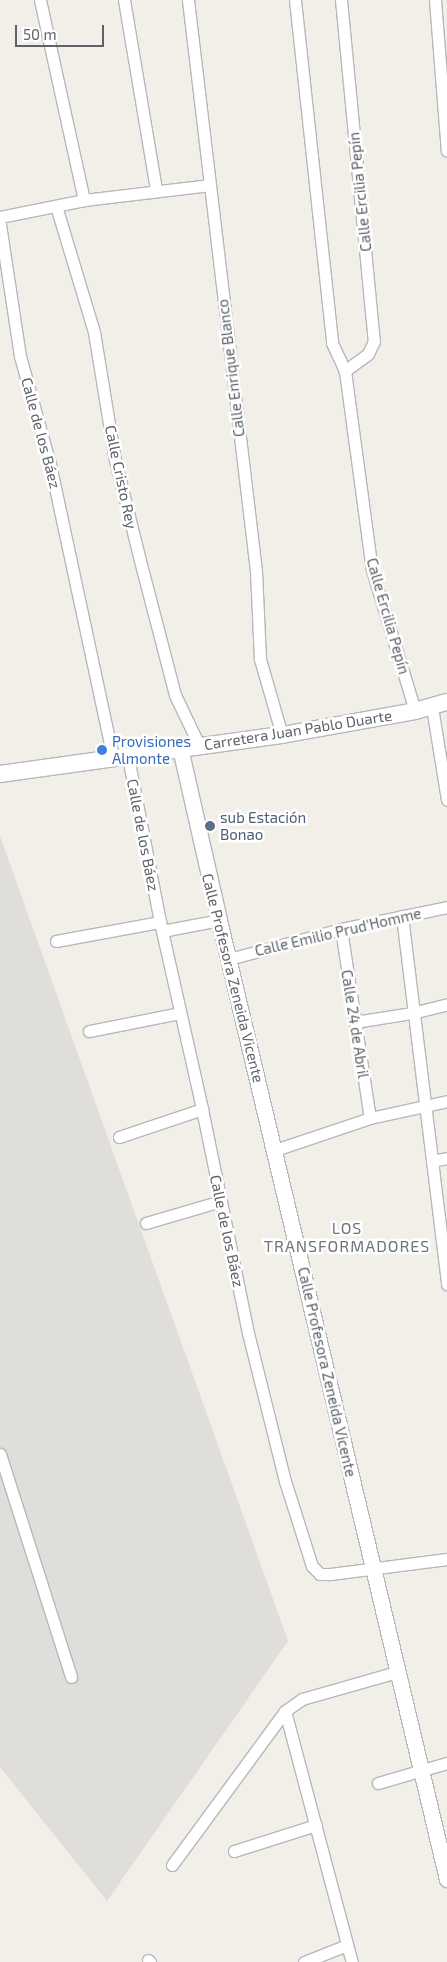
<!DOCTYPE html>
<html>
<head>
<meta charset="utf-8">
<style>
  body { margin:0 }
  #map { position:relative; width:447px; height:1962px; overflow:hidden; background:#f1efe8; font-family:"Exo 2",sans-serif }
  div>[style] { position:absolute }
  .industrial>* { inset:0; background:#e0deda }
  .roads { filter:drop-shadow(1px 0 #b5b8bc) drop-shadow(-1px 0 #b5b8bc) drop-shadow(0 1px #b5b8bc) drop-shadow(0 -1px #b5b8bc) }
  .minor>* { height:11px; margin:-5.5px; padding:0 5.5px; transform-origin:5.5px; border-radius:5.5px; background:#fff }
  .tertiary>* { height:15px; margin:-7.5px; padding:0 7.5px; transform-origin:7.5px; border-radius:7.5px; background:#fff }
  .secondary>* { height:16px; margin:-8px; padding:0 8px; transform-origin:8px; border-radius:8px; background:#fff }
  .dots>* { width:14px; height:14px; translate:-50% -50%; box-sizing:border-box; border:2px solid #fff; border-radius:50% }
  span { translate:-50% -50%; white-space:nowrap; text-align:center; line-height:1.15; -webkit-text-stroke:5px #fff; paint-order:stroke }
  .street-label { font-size:15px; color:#5f6368 }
  .shop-label { font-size:15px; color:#366cbe }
  .left { translate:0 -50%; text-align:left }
  .service-label { font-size:15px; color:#4e5e75 }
  .neighbourhood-label { font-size:16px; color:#70757a; letter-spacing:1px }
  .scale { position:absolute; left:15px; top:25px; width:89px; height:22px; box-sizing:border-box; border:2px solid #5f6368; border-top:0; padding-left:6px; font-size:15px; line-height:18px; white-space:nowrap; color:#5f6368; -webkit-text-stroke:4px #fff; paint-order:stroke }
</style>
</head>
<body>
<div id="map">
  <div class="industrial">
    <div style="clip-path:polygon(0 836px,288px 1641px,107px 1901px,0 1767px)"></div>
  </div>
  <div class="roads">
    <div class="minor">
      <div style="left:40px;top:0;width:205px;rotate:77.6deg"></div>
      <div style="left:124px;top:0;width:193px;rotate:80.4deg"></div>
      <div style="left:188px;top:0;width:575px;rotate:83.21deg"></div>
      <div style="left:256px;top:571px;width:88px;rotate:87.4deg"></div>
      <div style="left:260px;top:659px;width:79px;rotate:73.9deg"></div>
      <div style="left:295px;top:0;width:345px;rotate:83.8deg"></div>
      <div style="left:332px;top:343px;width:31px;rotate:65deg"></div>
      <div style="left:345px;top:371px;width:201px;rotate:82.3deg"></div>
      <div style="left:372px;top:570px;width:147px;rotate:73deg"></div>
      <div style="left:341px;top:0;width:343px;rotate:84.5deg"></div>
      <div style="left:374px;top:341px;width:14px;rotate:115deg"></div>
      <div style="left:368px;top:354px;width:29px;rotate:144deg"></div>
      <div style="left:435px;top:0;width:151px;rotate:85.5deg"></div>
      <div style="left:56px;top:206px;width:132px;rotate:73.2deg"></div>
      <div style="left:94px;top:332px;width:130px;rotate:80.7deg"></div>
      <div style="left:115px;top:460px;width:115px;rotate:76deg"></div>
      <div style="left:143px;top:572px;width:127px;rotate:75.4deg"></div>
      <div style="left:175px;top:695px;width:55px;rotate:64.4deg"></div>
      <div style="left:0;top:217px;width:86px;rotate:-11.4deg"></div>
      <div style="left:84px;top:200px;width:127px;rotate:-6.8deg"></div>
      <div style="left:0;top:224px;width:134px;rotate:81.4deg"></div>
      <div style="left:20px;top:356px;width:112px;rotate:74.5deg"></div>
      <div style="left:50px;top:464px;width:301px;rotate:77.9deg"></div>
      <div style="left:432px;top:707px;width:94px;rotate:80.8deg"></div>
      <div style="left:128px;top:757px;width:168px;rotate:79deg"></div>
      <div style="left:160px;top:922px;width:192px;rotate:77.3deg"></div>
      <div style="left:202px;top:1109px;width:229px;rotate:78.4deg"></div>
      <div style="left:248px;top:1333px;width:153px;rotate:76deg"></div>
      <div style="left:285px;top:1481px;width:89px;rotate:72.4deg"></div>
      <div style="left:312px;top:1566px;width:11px;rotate:45deg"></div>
      <div style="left:320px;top:1574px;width:10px"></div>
      <div style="left:330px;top:1574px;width:118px;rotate:-7.3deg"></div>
      <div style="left:402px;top:916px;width:371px;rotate:83deg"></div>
      <div style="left:341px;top:929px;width:191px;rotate:81.3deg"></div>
      <div style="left:162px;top:931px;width:58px;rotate:-10.9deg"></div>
      <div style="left:56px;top:941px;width:106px;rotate:-10.4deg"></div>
      <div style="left:229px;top:959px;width:116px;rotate:-15deg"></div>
      <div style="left:341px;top:929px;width:108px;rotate:-11.7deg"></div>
      <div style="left:355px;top:1022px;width:58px;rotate:-9deg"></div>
      <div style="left:412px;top:1013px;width:36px;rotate:-14deg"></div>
      <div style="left:89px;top:1031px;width:93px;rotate:-11.2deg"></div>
      <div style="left:119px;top:1137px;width:88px;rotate:-18.6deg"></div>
      <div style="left:275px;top:1150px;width:100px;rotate:-18.6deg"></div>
      <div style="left:370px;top:1118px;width:79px;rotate:-12.4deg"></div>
      <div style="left:432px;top:1161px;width:15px;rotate:-11deg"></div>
      <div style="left:146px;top:1223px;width:78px;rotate:-16.3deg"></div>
      <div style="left:0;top:1454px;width:234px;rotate:72.3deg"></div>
      <div style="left:285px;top:1711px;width:260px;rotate:75.1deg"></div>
      <div style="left:378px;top:1783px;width:72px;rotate:-16.2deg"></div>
      <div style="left:234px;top:1851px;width:86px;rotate:-17.6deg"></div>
      <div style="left:172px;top:1865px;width:191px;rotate:-53.7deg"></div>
      <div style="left:285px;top:1711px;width:21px;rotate:-35deg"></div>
      <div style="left:302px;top:1699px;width:99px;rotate:-15.9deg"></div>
      <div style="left:148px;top:1960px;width:3px;rotate:45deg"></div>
      <div style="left:304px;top:1962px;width:46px;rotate:-21.6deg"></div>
    </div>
    <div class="tertiary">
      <div style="left:180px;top:748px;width:176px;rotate:77.2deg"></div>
      <div style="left:219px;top:920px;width:986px;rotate:76.63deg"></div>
    </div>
    <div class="secondary">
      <div style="left:0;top:774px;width:285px;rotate:-7.9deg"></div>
      <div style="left:282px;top:735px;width:135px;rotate:-10.2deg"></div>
      <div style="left:415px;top:711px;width:33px;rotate:-16deg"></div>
    </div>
  </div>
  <div class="dots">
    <div style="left:102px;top:750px;background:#3f7fe0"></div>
    <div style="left:210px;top:826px;background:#5c6f8a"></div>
  </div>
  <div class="street-label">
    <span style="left:360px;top:192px;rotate:-96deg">Calle Ercilia Pepín</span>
    <span style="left:231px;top:368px;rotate:-97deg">Calle Enrique Blanco</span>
    <span style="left:41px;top:433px;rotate:75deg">Calle de los Báez</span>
    <span style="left:121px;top:477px;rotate:78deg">Calle Cristo Rey</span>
    <span style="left:388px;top:616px;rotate:74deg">Calle Ercilia Pepín</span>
    <span style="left:298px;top:730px;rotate:-9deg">Carretera Juan Pablo Duarte</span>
    <span style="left:143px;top:835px;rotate:79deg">Calle de los Báez</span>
    <span style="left:338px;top:932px;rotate:-13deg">Calle Emilio Prud'Homme</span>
    <span style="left:233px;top:978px;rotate:76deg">Calle Profesora Zeneida Vicente</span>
    <span style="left:355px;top:1024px;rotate:81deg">Calle 24 de Abril</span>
    <span style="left:227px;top:1231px;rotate:78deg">Calle de los Báez</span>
    <span style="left:327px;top:1372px;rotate:77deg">Calle Profesora Zeneida Vicente</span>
  </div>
  <div class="shop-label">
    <span class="left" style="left:112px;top:750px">Provisiones<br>Almonte</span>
  </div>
  <div class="service-label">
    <span class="left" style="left:220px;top:826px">sub Estación<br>Bonao</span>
  </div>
  <div class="neighbourhood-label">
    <span style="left:347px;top:1237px">LOS<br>TRANSFORMADORES</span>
  </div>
  <div class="scale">50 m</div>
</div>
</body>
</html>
